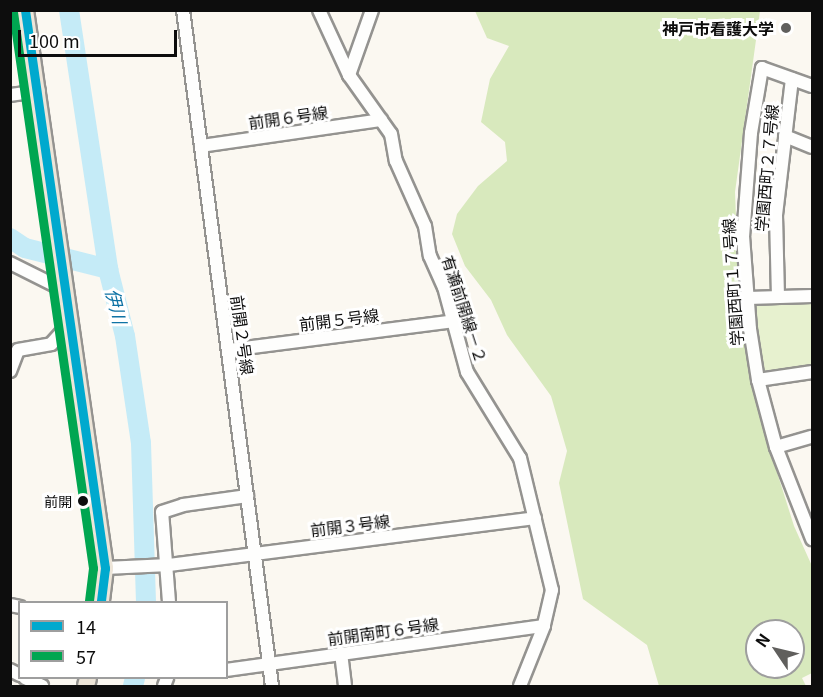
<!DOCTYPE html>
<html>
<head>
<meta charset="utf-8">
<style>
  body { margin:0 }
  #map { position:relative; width:823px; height:697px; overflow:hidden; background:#fbf8f1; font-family:Georgia,"Noto Sans JP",serif }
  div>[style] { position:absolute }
  .green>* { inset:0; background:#e7f1cf }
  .forest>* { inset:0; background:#d8e9bd }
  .river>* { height:20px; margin:-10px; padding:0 10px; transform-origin:10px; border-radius:10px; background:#c5ebf7 }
  .roads { filter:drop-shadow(2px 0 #949390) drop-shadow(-2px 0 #949390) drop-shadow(0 2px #949390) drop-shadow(0 -2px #949390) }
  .minor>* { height:12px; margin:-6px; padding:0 6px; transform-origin:6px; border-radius:6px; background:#fefefd }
  .major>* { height:16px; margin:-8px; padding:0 8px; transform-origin:8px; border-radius:8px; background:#ede5d8 }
  .bus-1>* { height:9px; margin:-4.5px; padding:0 4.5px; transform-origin:4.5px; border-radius:4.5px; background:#00a9ce }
  .bus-2>* { height:9px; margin:-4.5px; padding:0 4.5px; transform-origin:4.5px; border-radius:4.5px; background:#00a651 }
  .dots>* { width:16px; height:16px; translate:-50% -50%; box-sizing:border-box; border:3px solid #fff; border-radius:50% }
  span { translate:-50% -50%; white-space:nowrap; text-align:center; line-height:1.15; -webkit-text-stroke:6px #fff; paint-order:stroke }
  .bus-label { font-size:14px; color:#0d0d0d }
  .right { translate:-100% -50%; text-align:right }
  .poi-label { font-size:16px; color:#0d0d0d; font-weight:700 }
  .street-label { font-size:16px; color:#0d0d0d }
  .water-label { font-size:18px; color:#0f73a5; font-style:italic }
  .frame { position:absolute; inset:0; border:12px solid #0d0d0d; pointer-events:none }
  .legend { position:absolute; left:18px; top:601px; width:210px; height:78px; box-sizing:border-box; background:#fff; border:2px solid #9e9e9e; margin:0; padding:8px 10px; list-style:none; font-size:18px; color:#0d0d0d }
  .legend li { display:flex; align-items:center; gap:12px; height:30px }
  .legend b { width:30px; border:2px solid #9e9e9e }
  .north { position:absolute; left:745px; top:619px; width:60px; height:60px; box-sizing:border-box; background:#fff; border:2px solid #9e9e9e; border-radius:50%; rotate:305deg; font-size:16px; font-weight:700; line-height:24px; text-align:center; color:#0d0d0d }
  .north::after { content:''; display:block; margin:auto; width:21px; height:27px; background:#605f5d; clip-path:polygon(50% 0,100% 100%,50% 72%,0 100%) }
  .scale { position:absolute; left:18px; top:30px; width:159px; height:27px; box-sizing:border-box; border:3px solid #0d0d0d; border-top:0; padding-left:8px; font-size:18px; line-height:21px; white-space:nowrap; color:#0d0d0d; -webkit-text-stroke:4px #fff; paint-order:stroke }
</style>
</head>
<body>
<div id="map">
  <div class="green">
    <div style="clip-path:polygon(756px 300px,812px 300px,812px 367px,767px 375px,761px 370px,752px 307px)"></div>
  </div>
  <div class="forest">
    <div style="clip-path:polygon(evenodd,475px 11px,760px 11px,735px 192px,740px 320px,764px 431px,794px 526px,812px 566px,812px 673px,802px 678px,806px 686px,659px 686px,647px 645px,583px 599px,559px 483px,567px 451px,551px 396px,507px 335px,491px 300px,465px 266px,452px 234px,457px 214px,478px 186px,507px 161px,505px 142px,481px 122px,490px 79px,509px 46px,487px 38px,475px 11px,757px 631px,793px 631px,793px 667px,757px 667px,757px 631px)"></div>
  </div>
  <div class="river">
    <div style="left:69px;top:10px;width:262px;rotate:81.4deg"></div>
    <div style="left:108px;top:269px;width:69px;rotate:75.8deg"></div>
    <div style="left:125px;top:336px;width:108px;rotate:81.5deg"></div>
    <div style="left:141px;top:443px;width:159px;rotate:88.2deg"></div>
    <div style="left:10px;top:238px;width:18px;rotate:34deg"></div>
    <div style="left:25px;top:248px;width:86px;rotate:14.2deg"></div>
    <div style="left:133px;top:686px;width:8px;rotate:-76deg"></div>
  </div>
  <div class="roads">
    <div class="minor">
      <div style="left:183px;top:10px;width:682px;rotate:82.5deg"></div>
      <div style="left:319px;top:10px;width:72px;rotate:65.2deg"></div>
      <div style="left:349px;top:75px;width:72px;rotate:54.6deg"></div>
      <div style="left:391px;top:134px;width:27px;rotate:80deg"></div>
      <div style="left:396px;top:161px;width:71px;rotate:66deg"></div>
      <div style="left:425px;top:226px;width:30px;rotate:81deg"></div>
      <div style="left:430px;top:256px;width:34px;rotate:66deg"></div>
      <div style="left:444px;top:287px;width:88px;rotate:74.9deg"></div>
      <div style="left:467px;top:372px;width:101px;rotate:58.4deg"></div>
      <div style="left:520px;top:458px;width:136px;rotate:76.4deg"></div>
      <div style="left:552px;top:590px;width:37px;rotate:103deg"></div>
      <div style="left:544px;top:626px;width:65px;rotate:111.8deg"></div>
      <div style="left:349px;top:75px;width:69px;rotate:-70.5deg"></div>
      <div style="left:812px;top:86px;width:53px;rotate:-160.2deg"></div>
      <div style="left:762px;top:68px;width:66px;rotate:99.6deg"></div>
      <div style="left:751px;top:133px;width:103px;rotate:94.4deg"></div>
      <div style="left:743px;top:236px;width:93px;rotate:85.7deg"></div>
      <div style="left:750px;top:329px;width:52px;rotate:81.1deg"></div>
      <div style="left:758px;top:380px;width:69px;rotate:75deg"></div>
      <div style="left:776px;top:447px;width:99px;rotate:68.6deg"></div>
      <div style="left:10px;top:95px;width:29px;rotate:-8deg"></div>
      <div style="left:785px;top:136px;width:29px;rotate:22deg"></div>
      <div style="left:201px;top:146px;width:182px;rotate:-8.2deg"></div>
      <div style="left:10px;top:263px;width:63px;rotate:26.6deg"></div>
      <div style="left:778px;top:297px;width:82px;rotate:-91.4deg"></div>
      <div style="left:776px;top:215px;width:137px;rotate:-83.3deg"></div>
      <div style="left:748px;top:298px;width:64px;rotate:-1.8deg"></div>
      <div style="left:229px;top:350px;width:227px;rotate:-7.3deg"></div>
      <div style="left:10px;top:371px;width:22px;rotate:-69deg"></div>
      <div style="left:18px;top:350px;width:34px;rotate:-10deg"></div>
      <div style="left:51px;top:344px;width:30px;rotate:-48deg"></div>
      <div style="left:758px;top:380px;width:55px;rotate:-8.4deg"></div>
      <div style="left:776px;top:447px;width:37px;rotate:-16deg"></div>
      <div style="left:105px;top:568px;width:64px;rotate:-2.7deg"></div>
      <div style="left:169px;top:565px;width:369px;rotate:-7.3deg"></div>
      <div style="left:169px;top:602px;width:90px;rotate:-94.4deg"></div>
      <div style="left:162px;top:512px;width:22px;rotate:-18deg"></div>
      <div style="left:183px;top:505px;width:65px;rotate:-8deg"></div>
      <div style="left:10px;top:605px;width:10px;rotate:11deg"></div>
      <div style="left:341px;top:653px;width:33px;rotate:83deg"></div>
      <div style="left:10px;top:670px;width:11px;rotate:27deg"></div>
      <div style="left:226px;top:670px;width:321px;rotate:-7.9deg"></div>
      <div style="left:25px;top:678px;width:19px;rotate:25deg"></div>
      <div style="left:164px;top:686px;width:9px;rotate:-69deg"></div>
    </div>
    <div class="major">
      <div style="left:25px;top:10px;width:564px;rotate:81.84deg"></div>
      <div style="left:105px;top:568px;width:34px;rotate:97deg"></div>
      <div style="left:86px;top:686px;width:8px;rotate:-76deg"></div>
    </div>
  </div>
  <div class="bus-1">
    <div style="left:25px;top:10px;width:564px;rotate:81.84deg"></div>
    <div style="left:105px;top:568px;width:34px;rotate:97deg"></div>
  </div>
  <div class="bus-2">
    <div style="left:13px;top:12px;width:562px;rotate:81.81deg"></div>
    <div style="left:93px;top:568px;width:33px;rotate:97deg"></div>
  </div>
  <div class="dots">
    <div style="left:786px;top:28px;background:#605f5d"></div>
    <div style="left:83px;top:501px;background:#0d0d0d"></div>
  </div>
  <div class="bus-label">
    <span class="right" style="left:72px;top:501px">前開</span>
  </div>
  <div class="poi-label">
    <span class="right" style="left:774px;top:28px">神戸市看護大学</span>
  </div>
  <div class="street-label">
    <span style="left:288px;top:117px;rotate:-8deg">前開６号線</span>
    <span style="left:766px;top:168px;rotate:-85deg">学園西町２７号線</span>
    <span style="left:732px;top:282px;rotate:-94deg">学園西町１７号線</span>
    <span style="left:465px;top:309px;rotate:72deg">有瀬前開線－２</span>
    <span style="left:339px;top:319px;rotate:-7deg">前開５号線</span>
    <span style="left:243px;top:335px;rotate:82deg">前開２号線</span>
    <span style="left:350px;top:525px;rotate:-7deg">前開３号線</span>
    <span style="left:383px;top:631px;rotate:-8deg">前開南町６号線</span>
  </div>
  <div class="water-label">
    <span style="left:117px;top:306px;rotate:76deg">伊川</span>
  </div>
  <div class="frame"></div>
  <ul class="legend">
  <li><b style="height:8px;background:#00a9ce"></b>14</li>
  <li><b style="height:8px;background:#00a651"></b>57</li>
  </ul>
  <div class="north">N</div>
  <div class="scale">100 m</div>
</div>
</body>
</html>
